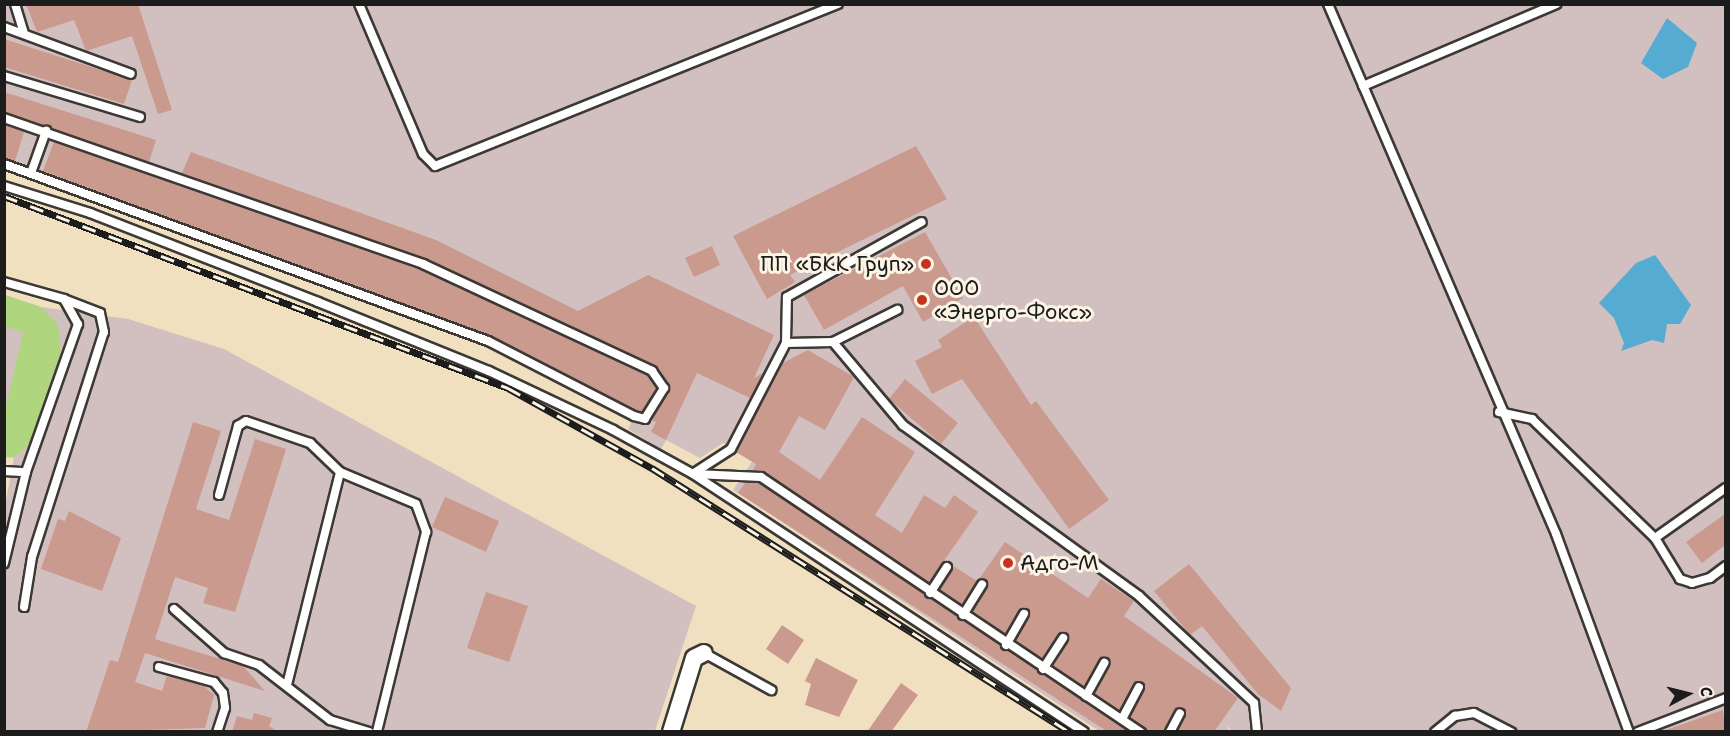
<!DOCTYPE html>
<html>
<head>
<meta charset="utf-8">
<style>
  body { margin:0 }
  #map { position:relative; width:1730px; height:736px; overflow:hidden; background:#f1e0c0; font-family:"Shantell Sans",sans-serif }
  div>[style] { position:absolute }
  .industrial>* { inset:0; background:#d2bfbf }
  .green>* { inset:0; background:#b0d57f }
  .water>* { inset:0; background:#56abd2 }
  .building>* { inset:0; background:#cb9a8e }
  .roads { filter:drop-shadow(2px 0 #3c3935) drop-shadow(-2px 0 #3c3935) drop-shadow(0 2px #3c3935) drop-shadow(0 -2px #3c3935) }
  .lane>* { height:8px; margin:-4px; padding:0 4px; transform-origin:4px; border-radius:4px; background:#fff }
  .street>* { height:16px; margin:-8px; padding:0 8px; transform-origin:8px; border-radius:8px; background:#fff }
  .rail>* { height:7px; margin-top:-3.5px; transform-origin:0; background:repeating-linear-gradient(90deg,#fcf5e5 0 14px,#1c1c1c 0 28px); box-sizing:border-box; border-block:2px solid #1c1c1c }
  .dots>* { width:16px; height:16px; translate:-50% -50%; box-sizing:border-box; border:3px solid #fcf5e5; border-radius:50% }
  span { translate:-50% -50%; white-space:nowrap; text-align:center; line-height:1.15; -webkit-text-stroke:6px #fcf5e5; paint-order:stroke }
  .poi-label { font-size:21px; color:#1c1c1c }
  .right { translate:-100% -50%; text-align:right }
  .left { translate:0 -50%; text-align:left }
  .frame { position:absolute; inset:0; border:6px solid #1c1c1c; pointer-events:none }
  .north { position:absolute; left:1658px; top:664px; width:60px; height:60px; -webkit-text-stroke:4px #fcf5e5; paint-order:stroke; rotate:83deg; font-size:16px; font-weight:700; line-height:24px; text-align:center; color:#1c1c1c }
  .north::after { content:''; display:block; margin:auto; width:21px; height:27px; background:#1c1c1c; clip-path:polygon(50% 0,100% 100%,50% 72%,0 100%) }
</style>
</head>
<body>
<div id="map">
  <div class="industrial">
    <div style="clip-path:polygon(5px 5px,1725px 5px,1725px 731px,1233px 732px,1225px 724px,1230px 731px,1099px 731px,733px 490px,752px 462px,723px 443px,700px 458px,666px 440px,661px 449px,628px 429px,634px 417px,488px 341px,5px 164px)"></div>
    <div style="clip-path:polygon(5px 295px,41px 307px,128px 319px,224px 349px,696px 606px,655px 731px,5px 731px,4px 511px,14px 458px,5px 457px)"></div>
  </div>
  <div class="green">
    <div style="clip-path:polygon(5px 295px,41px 307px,58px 324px,61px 353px,29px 445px,14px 457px,5px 457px,5px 410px,23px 333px,5px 326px)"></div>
  </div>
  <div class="water">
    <div style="clip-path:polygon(1667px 18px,1697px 43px,1688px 67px,1663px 79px,1641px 63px)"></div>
    <div style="clip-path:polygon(1655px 255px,1691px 305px,1680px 324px,1667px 324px,1664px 343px,1652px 340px,1621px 351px,1624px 343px,1614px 318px,1599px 303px,1636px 263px)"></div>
  </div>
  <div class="building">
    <div style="clip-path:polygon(26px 4px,138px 4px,172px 110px,158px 114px,132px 36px,86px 51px,74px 20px,37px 32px)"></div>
    <div style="clip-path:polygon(4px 39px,132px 80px,124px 104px,4px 67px)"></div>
    <div style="clip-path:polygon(4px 92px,156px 140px,149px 162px,4px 112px)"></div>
    <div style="clip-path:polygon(4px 125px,24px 132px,15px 161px,4px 158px)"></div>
    <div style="clip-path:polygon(54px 142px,421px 270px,648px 376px,656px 388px,642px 412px,636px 410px,490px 335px,43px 171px)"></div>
    <div style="clip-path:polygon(916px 146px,947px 199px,790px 275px,795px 282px,767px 299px,733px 236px)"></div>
    <div style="clip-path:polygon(191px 152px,436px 240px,578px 311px,648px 275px,774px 335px,754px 378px,763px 373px,750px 398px,697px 373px,666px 440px,651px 432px,656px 422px,652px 420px,670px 388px,655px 365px,425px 258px,182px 173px)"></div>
    <div style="clip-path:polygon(925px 232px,963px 298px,923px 322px,903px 286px,824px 330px,804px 295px)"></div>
    <div style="clip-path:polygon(712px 246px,720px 265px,694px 277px,685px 258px)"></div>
    <div style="clip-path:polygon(974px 317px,1031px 405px,1036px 401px,1109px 500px,1069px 529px,962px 379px,932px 394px,915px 361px,942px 347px,938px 340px)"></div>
    <div style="clip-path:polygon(808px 350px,854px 377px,825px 430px,799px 416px,779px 452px,820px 480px,862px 417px,915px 452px,875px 515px,902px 533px,924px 495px,945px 508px,954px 495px,978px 512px,929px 582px,765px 472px,753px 470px,756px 464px,736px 452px,783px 363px)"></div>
    <div style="clip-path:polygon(905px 379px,958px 423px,941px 444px,889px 399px)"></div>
    <div style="clip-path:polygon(193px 422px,221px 431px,196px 509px,229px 520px,255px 439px,286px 449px,235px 612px,203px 603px,208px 588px,175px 577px,155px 639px,243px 666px,265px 691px,145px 653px,135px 682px,162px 691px,167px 676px,204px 686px,214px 695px,205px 728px,86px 732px,110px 660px,118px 662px)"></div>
    <div style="clip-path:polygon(745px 483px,759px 483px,1129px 732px,1108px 732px,738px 493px)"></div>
    <div style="clip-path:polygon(445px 497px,499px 521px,486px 552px,432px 527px)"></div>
    <div style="clip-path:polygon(69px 511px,121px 538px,102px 591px,41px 569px,58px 519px,65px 521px)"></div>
    <div style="clip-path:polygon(1725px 514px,1725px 545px,1702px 563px,1686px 542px)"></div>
    <div style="clip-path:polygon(1005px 542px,1088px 598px,1101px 579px,1134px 601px,1124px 616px,1238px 698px,1214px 732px,1177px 732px,1186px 713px,1180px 707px,1164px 732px,1147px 732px,1130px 717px,1145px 689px,1142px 682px,1134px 684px,1120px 710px,1095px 693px,1110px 666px,1108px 658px,1099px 659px,1084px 686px,1053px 665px,1069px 641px,1067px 633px,1058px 634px,1042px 658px,1016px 640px,1030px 617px,1028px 609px,1019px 610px,1005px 633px,973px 611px,988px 586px,979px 579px)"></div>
    <div style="clip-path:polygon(1189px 564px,1291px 688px,1281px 711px,1258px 694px,1202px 626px,1190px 635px,1154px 591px)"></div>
    <div style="clip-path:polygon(953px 566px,977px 581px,962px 604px,940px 589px)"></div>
    <div style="clip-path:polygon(486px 592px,528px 606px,509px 662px,467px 648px)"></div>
    <div style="clip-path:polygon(782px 625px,804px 640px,788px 664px,766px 649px)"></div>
    <div style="clip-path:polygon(816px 658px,858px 680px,839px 717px,805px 705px,811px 684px,805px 681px)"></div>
    <div style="clip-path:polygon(901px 683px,918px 695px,891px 732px,867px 732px)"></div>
    <div style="clip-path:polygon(1723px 710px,1725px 732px,1666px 732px,1666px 730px)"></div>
    <div style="clip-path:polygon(254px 713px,272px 718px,269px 726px,278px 732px,232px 732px,237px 716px,252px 720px)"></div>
  </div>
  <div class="roads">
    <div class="lane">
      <div style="left:15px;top:4px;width:30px;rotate:73deg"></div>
      <div style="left:359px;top:4px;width:163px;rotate:66.9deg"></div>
      <div style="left:423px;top:154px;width:17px;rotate:45deg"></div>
      <div style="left:435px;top:166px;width:434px;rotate:-21.9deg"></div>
      <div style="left:1328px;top:4px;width:577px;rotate:66.72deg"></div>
      <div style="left:1556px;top:534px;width:211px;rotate:69.8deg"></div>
      <div style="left:4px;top:27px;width:135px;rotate:20.3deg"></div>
      <div style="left:4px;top:76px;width:142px;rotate:16.8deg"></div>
      <div style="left:1363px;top:86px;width:210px;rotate:-23deg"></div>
      <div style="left:4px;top:118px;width:444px;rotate:19.2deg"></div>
      <div style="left:423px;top:264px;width:253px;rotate:25deg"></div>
      <div style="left:652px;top:371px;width:21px;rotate:55deg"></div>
      <div style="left:664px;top:388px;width:36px;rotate:122deg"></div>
      <div style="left:645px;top:419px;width:11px;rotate:-165deg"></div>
      <div style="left:634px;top:416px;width:164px;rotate:-152.8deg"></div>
      <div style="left:488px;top:341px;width:515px;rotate:-159.91deg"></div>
      <div style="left:31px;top:173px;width:45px;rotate:-70.3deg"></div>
      <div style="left:4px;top:186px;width:90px;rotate:17.4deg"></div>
      <div style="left:90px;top:213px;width:245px;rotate:21.3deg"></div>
      <div style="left:318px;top:302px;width:184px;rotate:22deg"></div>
      <div style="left:489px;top:371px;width:137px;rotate:25.4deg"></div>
      <div style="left:613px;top:430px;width:91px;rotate:28.8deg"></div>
      <div style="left:693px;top:474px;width:468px;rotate:33.4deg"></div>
      <div style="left:4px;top:282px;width:62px;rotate:15.8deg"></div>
      <div style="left:64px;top:299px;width:29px;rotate:61deg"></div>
      <div style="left:78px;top:324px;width:157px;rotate:109.4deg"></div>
      <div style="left:26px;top:472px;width:94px;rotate:103.6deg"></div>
      <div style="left:833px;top:342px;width:109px;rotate:49.9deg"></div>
      <div style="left:903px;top:425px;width:291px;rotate:35.9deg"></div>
      <div style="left:1139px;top:596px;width:157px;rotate:42.9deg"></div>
      <div style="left:1254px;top:703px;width:29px;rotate:84deg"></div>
      <div style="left:786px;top:343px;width:46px;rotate:-88.8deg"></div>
      <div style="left:787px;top:297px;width:154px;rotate:-29.1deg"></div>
      <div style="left:1499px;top:412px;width:34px;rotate:12deg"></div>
      <div style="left:1532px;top:419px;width:171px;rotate:44.1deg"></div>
      <div style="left:1655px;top:538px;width:48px;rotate:58.6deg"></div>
      <div style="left:1680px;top:579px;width:13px;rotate:18deg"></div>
      <div style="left:1692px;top:583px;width:19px;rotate:-16deg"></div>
      <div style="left:1710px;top:578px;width:20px;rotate:-37deg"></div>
      <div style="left:4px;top:471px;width:22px;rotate:3deg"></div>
      <div style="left:694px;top:473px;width:44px;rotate:-33deg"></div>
      <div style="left:731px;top:449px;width:119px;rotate:-62.6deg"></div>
      <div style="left:786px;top:343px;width:47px;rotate:-1.2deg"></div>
      <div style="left:833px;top:342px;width:72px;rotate:-26.6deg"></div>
      <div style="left:694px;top:474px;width:67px;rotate:2.6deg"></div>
      <div style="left:761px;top:477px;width:458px;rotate:33.9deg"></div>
      <div style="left:219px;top:495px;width:72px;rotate:-74.6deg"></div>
      <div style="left:238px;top:426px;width:9px;rotate:-32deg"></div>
      <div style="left:246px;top:421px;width:68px;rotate:19deg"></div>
      <div style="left:310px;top:443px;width:42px;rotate:44deg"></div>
      <div style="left:340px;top:472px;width:82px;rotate:22.8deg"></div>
      <div style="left:416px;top:504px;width:30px;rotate:70deg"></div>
      <div style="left:426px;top:532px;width:206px;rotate:103.8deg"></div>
      <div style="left:1655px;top:538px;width:87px;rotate:-35.2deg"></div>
      <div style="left:930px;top:593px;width:31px;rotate:-57deg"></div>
      <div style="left:24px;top:607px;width:51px;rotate:-80.9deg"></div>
      <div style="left:32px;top:557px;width:236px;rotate:-72.3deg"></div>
      <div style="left:104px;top:332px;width:19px;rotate:-102deg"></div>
      <div style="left:100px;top:313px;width:39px;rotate:-159deg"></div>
      <div style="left:174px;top:609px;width:67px;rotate:41.3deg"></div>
      <div style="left:224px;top:653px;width:37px;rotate:19deg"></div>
      <div style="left:259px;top:665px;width:90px;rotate:37.8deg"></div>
      <div style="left:330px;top:720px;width:41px;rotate:17.1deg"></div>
      <div style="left:963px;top:615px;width:36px;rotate:-58deg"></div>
      <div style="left:1006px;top:645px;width:36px;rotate:-60deg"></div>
      <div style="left:704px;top:653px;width:77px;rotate:28.9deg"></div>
      <div style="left:159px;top:667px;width:57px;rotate:15.3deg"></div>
      <div style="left:214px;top:682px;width:14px;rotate:51deg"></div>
      <div style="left:223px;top:693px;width:15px;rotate:82deg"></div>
      <div style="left:225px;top:708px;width:25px;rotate:108deg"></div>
      <div style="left:1043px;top:669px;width:37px;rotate:-57deg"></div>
      <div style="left:287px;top:685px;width:219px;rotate:-76deg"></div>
      <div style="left:1086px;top:696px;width:38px;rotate:-61deg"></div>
      <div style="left:1122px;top:719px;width:36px;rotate:-62deg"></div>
      <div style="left:1170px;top:732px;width:21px;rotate:-62deg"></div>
      <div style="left:1435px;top:732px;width:26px;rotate:-39deg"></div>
      <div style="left:1455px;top:716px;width:19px;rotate:-9deg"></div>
      <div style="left:1474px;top:713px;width:42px;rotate:27.2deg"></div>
      <div style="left:1638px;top:732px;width:94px;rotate:-21.1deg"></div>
    </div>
    <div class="street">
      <div style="left:671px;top:732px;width:77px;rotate:-72.7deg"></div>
      <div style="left:694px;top:658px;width:11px;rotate:-27deg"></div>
    </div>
  </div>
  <div class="rail">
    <div style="left:4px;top:196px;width:539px;rotate:20.85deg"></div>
    <div style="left:508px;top:388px;width:165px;rotate:29.1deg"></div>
    <div style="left:652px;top:468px;width:494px;rotate:32.3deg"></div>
  </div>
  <div class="dots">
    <div style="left:926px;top:264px;background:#c8321e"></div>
    <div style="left:922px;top:300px;background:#c8321e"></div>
    <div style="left:1008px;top:563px;background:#c8321e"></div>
  </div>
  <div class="poi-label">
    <span class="right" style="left:914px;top:264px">ПП «БКК Груп»</span>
    <span class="left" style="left:934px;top:300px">ООО<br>«Энерго-Фокс»</span>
    <span class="left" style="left:1020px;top:563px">Адго-М</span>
  </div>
  <div class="frame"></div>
  <div class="north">С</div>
</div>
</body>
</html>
